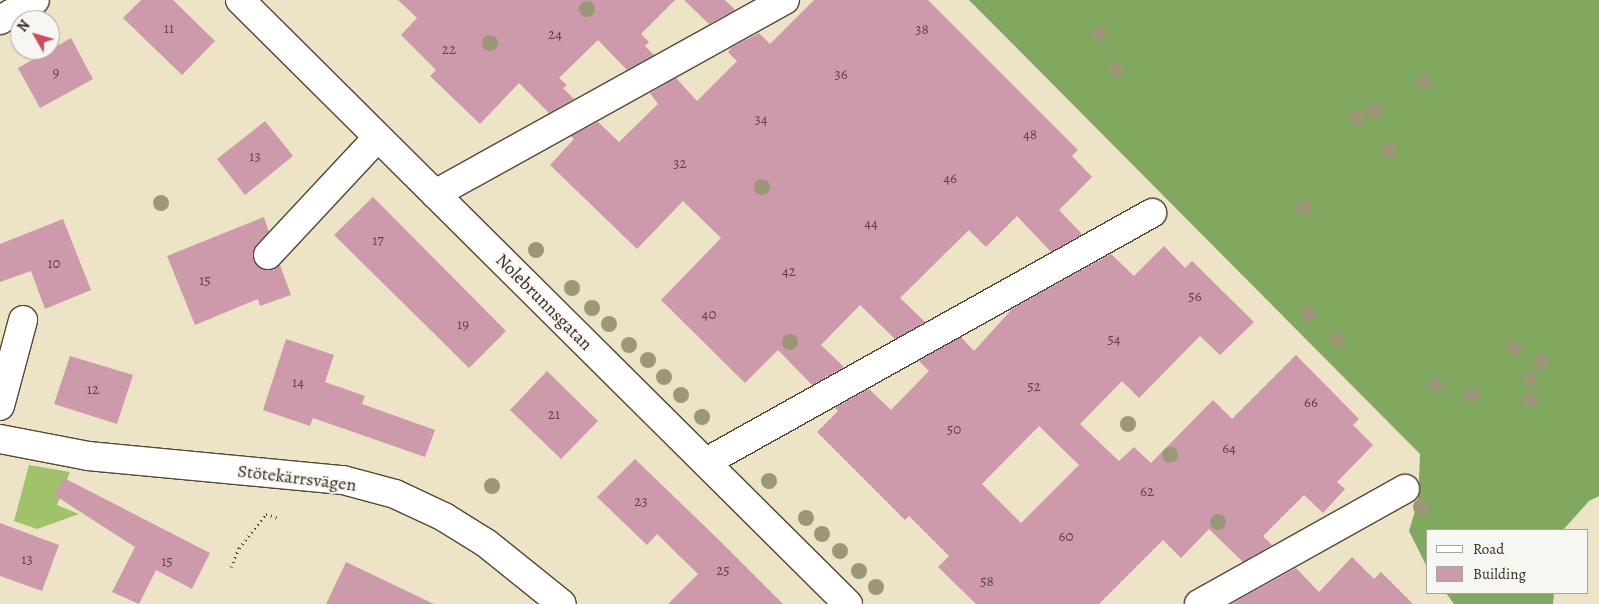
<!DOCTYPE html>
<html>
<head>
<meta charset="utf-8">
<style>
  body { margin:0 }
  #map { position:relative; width:1599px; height:604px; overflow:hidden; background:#ede4c7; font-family:Alegreya,serif }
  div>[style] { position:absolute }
  .green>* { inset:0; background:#a0c26b }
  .forest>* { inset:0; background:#80a85f }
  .building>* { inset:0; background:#cd9aab }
  .path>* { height:3px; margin-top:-1.5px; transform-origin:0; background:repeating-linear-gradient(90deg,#564637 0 1px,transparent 0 5px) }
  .roads { filter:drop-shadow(1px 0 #564637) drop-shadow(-1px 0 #564637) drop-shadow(0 1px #564637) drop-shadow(0 -1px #564637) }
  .minor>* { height:28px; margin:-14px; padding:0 14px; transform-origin:14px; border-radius:14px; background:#fff }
  .trees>* { width:16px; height:16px; margin:-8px; border-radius:50%; background:#9c9777 }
  span { translate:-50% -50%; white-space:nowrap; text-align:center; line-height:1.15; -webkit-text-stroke:4px #f6f6f2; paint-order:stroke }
  .number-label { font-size:15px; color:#604641 }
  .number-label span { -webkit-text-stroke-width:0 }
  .street-label { font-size:18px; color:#3b2a1e }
  .legend { position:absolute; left:1426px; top:529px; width:162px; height:65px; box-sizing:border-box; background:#f6f6f2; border:1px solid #aba49d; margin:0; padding:6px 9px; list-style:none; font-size:15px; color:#3b2a1e }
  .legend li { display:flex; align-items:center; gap:10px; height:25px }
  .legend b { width:25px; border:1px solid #aba49d }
  .north { position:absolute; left:10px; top:10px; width:50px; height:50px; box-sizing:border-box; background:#f6f6f2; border:1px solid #aba49d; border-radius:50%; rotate:308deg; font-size:14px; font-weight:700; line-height:20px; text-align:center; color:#3b2a1e }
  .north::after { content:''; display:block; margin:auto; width:18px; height:22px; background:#d1495b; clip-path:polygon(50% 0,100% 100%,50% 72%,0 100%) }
</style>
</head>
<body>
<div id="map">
  <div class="green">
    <div style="clip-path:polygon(29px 465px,70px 472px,57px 505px,79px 514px,37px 529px,14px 521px)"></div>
  </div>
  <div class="forest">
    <div style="clip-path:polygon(969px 0,1599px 0,1599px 496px,1589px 501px,1563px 530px,1428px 530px,1428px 569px,1409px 531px,1418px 501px,1420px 454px)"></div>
    <div style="clip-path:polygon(1446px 593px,1554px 593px,1553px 604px,1454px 604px)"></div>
  </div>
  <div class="building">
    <div style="clip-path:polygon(141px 0,173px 0,215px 41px,182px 75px,123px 18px)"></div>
    <div style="clip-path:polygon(398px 0,675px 0,641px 34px,649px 42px,645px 46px,654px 55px,627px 70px,598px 40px,559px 78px,567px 85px,563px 88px,574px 99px,549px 113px,519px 83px,480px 124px,430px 76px,436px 70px,401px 35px,417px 18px)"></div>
    <div style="clip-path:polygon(684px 0,725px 0,735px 10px,709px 24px)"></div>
    <div style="clip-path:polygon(814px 0,928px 0,1078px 150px,1072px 156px,1092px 177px,1059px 210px,1082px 234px,1051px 252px,1017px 216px,986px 247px,969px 230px,900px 298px,925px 322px,895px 339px,860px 305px,821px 345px,844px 367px,812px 385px,778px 350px,745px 383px,661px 300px,721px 238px,683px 201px,637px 249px,550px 165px,574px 139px,571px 136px,598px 122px,619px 142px,658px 104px,650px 93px,676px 78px,697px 101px,737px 61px,728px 52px,732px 47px,759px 33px,770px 44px)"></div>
    <div style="clip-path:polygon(71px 38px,93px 79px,40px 108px,18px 68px)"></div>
    <div style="clip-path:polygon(265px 121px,293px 156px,245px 195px,217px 159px)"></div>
    <div style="clip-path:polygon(373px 197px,506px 331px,469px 368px,334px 235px)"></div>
    <div style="clip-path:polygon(264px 217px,269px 232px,256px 245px,253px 260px,265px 270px,280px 265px,291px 295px,260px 306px,258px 299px,195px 325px,167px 256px)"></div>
    <div style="clip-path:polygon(63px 219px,91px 290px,45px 309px,31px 271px,0 282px,0 244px)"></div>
    <div style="clip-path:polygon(evenodd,1164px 246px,1185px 268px,1192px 261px,1254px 322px,1220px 355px,1200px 336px,1139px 398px,1122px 381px,1080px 424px,1119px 461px,1134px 447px,1151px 463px,1213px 400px,1232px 419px,1296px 355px,1359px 419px,1353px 425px,1373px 445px,1337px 482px,1345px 489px,1323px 513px,1304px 495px,1263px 536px,1272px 545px,1243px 562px,1209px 529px,1181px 558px,1163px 540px,1099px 604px,976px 604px,938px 567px,949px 556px,909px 516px,905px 520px,817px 432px,838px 411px,835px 408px,869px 389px,891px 410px,929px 371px,919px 361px,961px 337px,974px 351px,1012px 309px,1111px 254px,1134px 276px,1164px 246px,1039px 426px,1079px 465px,1021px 523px,982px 484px,1039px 426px)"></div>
    <div style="clip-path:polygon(286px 339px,334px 355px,325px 382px,365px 396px,362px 404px,435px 430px,425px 457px,313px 418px,310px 426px,263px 410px)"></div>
    <div style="clip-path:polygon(70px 356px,133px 375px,117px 424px,54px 404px)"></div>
    <div style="clip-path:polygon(547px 371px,598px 421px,561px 459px,510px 410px)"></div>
    <div style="clip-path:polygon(635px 459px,721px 542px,783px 604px,668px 604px,698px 574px,657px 534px,647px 545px,597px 497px)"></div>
    <div style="clip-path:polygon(64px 478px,210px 553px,192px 589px,156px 570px,139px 604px,112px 592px,135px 547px,54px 495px)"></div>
    <div style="clip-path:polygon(0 523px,59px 545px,42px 591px,0 576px)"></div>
    <div style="clip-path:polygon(1352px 557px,1374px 579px,1381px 572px,1413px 604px,1231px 604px,1296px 568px,1319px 592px)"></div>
    <div style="clip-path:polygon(346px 562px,434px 604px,326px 604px)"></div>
  </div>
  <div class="path">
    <div style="left:231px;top:567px;width:21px;rotate:-67deg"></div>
    <div style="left:239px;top:548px;width:43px;rotate:-51.5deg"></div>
    <div style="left:266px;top:514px;width:13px;rotate:18deg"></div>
  </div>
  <div class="roads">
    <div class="minor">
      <div style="left:240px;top:0;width:857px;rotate:44.81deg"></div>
      <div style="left:0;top:20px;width:40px;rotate:-29.7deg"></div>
      <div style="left:435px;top:194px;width:400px;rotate:-29deg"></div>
      <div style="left:268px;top:255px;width:161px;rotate:-47deg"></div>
      <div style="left:0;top:406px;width:89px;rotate:-75deg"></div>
      <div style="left:0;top:439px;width:90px;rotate:10.9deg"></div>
      <div style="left:88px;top:456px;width:256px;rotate:5.4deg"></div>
      <div style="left:343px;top:480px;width:54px;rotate:15.1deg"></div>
      <div style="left:395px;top:494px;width:54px;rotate:25.1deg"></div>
      <div style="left:444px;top:517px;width:49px;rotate:31.8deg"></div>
      <div style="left:486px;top:543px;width:97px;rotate:38.8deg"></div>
      <div style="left:706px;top:462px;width:511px;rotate:-29.17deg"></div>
      <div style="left:1199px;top:604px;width:236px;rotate:-29.2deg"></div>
    </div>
  </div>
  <div class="trees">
    <div style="left:587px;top:9px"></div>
    <div style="left:1099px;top:34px"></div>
    <div style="left:490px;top:43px"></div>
    <div style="left:1116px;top:69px"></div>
    <div style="left:1424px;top:82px"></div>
    <div style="left:1375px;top:111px"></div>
    <div style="left:1357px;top:117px"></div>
    <div style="left:1389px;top:151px"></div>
    <div style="left:762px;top:187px"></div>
    <div style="left:161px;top:203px"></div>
    <div style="left:1304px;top:207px"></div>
    <div style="left:536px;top:250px"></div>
    <div style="left:572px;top:288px"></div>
    <div style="left:592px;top:308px"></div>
    <div style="left:1308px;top:313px"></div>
    <div style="left:609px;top:324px"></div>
    <div style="left:1337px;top:340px"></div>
    <div style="left:790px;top:342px"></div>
    <div style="left:629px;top:345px"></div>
    <div style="left:1513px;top:348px"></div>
    <div style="left:648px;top:360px"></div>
    <div style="left:1541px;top:362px"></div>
    <div style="left:664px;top:377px"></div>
    <div style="left:1530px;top:379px"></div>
    <div style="left:1436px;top:385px"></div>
    <div style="left:681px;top:395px"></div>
    <div style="left:1472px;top:395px"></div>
    <div style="left:1530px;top:400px"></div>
    <div style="left:702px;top:417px"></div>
    <div style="left:1128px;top:424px"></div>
    <div style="left:1170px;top:455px"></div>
    <div style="left:769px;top:481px"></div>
    <div style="left:492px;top:486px"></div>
    <div style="left:1421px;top:507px"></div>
    <div style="left:806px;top:518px"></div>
    <div style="left:1218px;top:522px"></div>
    <div style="left:822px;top:534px"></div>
    <div style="left:840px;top:551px"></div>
    <div style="left:859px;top:571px"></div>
    <div style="left:876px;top:587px"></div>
  </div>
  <div class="number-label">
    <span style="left:169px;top:29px">11</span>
    <span style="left:922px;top:30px">38</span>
    <span style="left:555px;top:35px">24</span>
    <span style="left:449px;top:50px">22</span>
    <span style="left:56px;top:73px">9</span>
    <span style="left:841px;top:75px">36</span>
    <span style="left:761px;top:120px">34</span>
    <span style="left:1030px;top:135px">48</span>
    <span style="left:255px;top:157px">13</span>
    <span style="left:680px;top:164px">32</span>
    <span style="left:950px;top:179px">46</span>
    <span style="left:871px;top:224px">44</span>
    <span style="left:378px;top:241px">17</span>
    <span style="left:54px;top:264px">10</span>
    <span style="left:789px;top:272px">42</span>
    <span style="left:205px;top:281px">15</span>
    <span style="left:1195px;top:297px">56</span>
    <span style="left:709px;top:315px">40</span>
    <span style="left:463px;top:325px">19</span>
    <span style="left:1114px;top:340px">54</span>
    <span style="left:298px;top:383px">14</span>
    <span style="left:1034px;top:387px">52</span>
    <span style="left:93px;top:390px">12</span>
    <span style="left:1311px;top:403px">66</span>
    <span style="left:554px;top:415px">21</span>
    <span style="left:954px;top:430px">50</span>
    <span style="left:1229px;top:449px">64</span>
    <span style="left:1147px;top:492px">62</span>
    <span style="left:641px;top:502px">23</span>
    <span style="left:1066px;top:537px">60</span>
    <span style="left:27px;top:560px">13</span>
    <span style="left:167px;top:562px">15</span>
    <span style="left:723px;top:571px">25</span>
    <span style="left:987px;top:582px">58</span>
  </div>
  <div class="street-label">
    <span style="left:544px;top:302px;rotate:45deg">Nolebrunnsgatan</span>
    <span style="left:297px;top:478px;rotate:7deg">Stötekärrsvägen</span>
  </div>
  <ul class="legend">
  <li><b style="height:6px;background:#fff"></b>Road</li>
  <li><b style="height:14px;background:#cd9aab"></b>Building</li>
  </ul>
  <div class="north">N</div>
</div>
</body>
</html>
